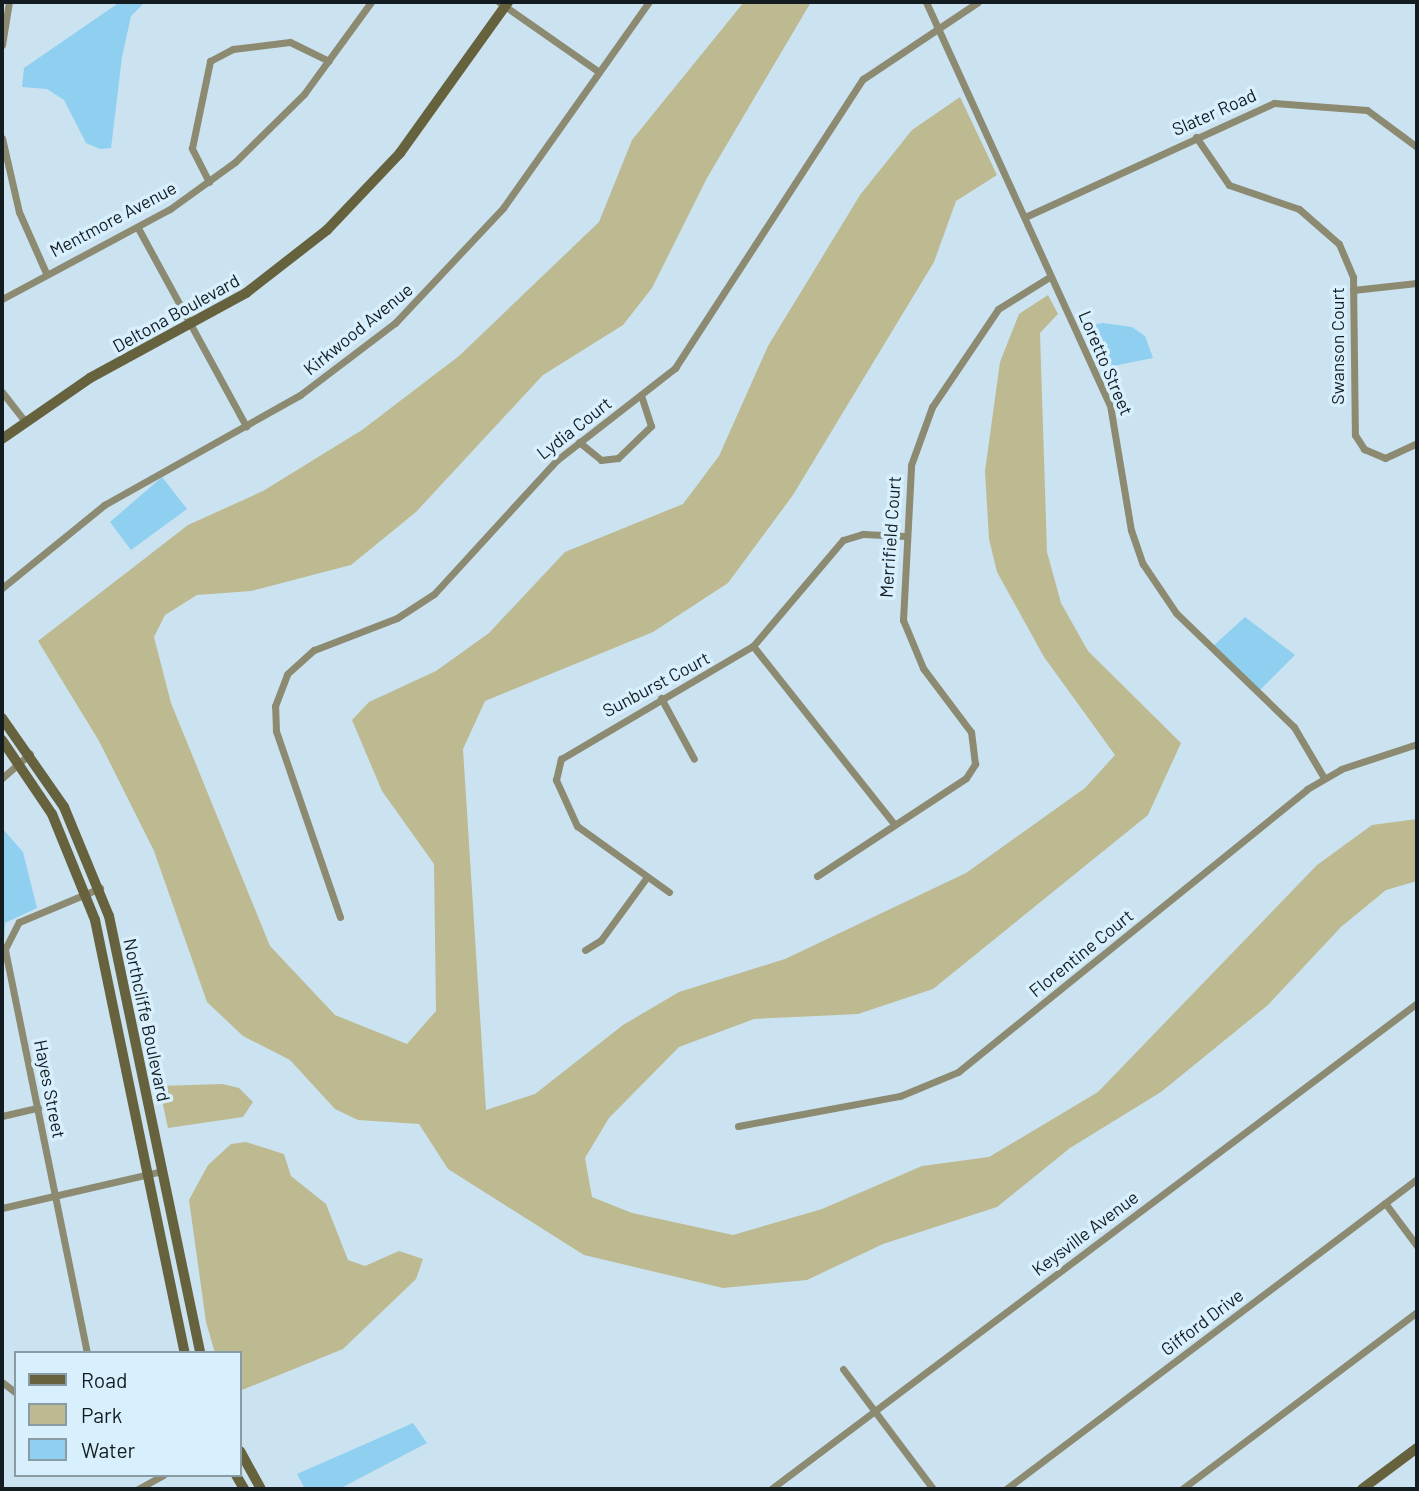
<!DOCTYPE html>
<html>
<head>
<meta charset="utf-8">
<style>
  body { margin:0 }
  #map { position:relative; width:1419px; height:1491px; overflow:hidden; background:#cbe3f0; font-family:Barlow,sans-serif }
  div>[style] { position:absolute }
  .green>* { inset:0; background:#bdb990 }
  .water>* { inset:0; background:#8fcff0 }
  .street>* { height:7px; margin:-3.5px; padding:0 3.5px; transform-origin:3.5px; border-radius:3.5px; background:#8d8a72 }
  .secondary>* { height:10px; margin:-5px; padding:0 5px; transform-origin:5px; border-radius:5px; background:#67623e }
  span { translate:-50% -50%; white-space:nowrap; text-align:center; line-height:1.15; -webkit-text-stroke:7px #d8f0fd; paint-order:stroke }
  .street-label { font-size:18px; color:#131c20 }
  .frame { position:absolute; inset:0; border:4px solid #131c20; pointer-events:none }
  .legend { position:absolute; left:14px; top:1351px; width:228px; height:126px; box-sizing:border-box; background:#d8f0fd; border:2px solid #899ba5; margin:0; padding:9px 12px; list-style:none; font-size:21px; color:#131c20 }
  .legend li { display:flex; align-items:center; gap:14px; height:35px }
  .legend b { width:35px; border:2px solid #899ba5 }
</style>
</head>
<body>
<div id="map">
  <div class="green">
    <div style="clip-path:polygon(744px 2px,811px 2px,707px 178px,652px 288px,623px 325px,543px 375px,416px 512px,351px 565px,251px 591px,197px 595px,165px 615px,154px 637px,171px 703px,270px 946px,335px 1015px,407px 1044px,436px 1011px,434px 864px,382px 791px,352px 720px,369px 702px,436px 671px,489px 633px,565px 552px,683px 504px,719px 456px,768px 346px,860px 195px,912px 130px,960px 97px,997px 175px,956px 201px,934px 262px,793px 495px,728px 583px,653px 632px,485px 701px,463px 749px,486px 1110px,535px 1094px,623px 1025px,679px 992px,785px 959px,966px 873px,1085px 788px,1115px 755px,1044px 657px,997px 572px,989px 539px,985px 471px,1000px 362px,1019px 314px,1048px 295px,1058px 314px,1040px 333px,1047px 552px,1061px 603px,1088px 651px,1181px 743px,1148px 815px,933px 989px,858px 1014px,754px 1019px,679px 1047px,609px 1118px,585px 1158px,592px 1197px,632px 1213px,733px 1235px,822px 1209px,922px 1166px,989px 1157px,1098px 1092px,1317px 865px,1372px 825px,1417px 819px,1417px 881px,1386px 890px,1341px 927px,1268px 1005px,1161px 1092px,1070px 1148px,997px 1207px,883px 1244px,807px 1280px,723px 1288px,584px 1255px,448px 1169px,419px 1124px,358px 1120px,335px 1109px,290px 1060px,243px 1036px,207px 1002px,154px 851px,99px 741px,38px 641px,188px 525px,263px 491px,362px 430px,459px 356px,599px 222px,632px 140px)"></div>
    <div style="clip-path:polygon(223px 1084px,239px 1088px,253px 1102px,243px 1117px,168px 1128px,159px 1086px)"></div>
    <div style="clip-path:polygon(246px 1142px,284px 1154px,291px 1176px,326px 1204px,348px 1260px,365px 1266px,399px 1251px,423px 1259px,416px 1279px,343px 1349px,242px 1390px,240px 1353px,215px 1353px,206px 1322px,189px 1200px,208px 1165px,231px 1144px)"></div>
  </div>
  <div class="water">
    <div style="clip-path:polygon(120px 2px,145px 2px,131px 16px,122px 57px,111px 148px,100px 149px,86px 143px,64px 100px,47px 89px,22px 87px,24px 68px)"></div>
    <div style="clip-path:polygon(1103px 323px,1132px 327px,1145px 336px,1153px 358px,1103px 368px,1091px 325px)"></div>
    <div style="clip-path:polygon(162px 477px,187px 509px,131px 550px,110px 522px)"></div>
    <div style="clip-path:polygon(1245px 617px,1295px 655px,1259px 691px,1211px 648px)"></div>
    <div style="clip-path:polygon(2px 828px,23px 852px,37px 908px,5px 923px,2px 986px)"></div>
    <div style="clip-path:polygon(413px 1423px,427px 1443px,339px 1489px,305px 1489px,297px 1474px)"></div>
  </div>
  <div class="street">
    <div style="left:499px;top:2px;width:122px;rotate:35deg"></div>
    <div style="left:926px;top:2px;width:443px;rotate:65.5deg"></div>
    <div style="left:1110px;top:405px;width:127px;rotate:80.5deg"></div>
    <div style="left:1131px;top:530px;width:36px;rotate:71deg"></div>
    <div style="left:1143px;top:564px;width:59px;rotate:56deg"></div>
    <div style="left:1176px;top:613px;width:164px;rotate:44deg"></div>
    <div style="left:1294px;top:727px;width:59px;rotate:59.5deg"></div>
    <div style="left:2px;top:45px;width:44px;rotate:-80.8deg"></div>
    <div style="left:1196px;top:137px;width:58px;rotate:55.5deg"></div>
    <div style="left:1229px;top:185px;width:74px;rotate:18.9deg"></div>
    <div style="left:1299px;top:209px;width:53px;rotate:41.2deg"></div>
    <div style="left:1339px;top:244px;width:36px;rotate:67deg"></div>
    <div style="left:1353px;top:277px;width:158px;rotate:89.3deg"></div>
    <div style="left:1355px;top:435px;width:17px;rotate:57deg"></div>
    <div style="left:1364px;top:449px;width:23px;rotate:23deg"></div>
    <div style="left:1385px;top:458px;width:35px;rotate:-25deg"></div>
    <div style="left:2px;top:138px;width:76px;rotate:77.1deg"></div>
    <div style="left:19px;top:212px;width:67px;rotate:66.1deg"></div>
    <div style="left:209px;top:182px;width:38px;rotate:-117deg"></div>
    <div style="left:192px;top:148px;width:89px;rotate:-78.3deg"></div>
    <div style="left:210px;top:61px;width:26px;rotate:-28deg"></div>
    <div style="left:233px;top:49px;width:57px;rotate:-7deg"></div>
    <div style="left:290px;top:42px;width:43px;rotate:26deg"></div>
    <div style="left:1025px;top:217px;width:274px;rotate:-24.6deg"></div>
    <div style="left:1274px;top:103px;width:93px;rotate:4.3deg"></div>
    <div style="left:1367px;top:110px;width:62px;rotate:36.5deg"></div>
    <div style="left:138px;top:228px;width:226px;rotate:61.4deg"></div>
    <div style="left:1353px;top:290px;width:64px;rotate:-6.2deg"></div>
    <div style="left:2px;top:299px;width:191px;rotate:-28.2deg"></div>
    <div style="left:170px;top:209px;width:80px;rotate:-35.9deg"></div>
    <div style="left:235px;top:162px;width:97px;rotate:-44.6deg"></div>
    <div style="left:304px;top:94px;width:114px;rotate:-53.9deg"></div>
    <div style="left:2px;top:392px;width:37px;rotate:52deg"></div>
    <div style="left:579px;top:442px;width:28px;rotate:39deg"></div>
    <div style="left:601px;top:460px;width:17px;rotate:-7deg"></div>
    <div style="left:618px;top:458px;width:46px;rotate:-44.1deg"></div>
    <div style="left:651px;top:426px;width:32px;rotate:-108deg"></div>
    <div style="left:2px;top:588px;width:132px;rotate:-39.1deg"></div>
    <div style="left:104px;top:505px;width:225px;rotate:-29.3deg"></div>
    <div style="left:300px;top:395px;width:119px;rotate:-37.2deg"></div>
    <div style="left:395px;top:323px;width:158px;rotate:-46.8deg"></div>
    <div style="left:503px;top:208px;width:252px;rotate:-54.7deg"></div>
    <div style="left:753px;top:646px;width:228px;rotate:51.6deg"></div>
    <div style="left:661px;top:698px;width:69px;rotate:61.6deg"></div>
    <div style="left:2px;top:778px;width:37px;rotate:-41deg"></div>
    <div style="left:817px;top:876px;width:178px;rotate:-33.3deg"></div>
    <div style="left:966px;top:778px;width:17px;rotate:-57deg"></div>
    <div style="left:975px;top:764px;width:32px;rotate:-97deg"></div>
    <div style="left:971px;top:732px;width:80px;rotate:-126.9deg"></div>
    <div style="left:923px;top:668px;width:52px;rotate:-112.6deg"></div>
    <div style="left:903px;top:620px;width:155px;rotate:-87deg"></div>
    <div style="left:911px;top:465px;width:62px;rotate:-70.1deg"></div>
    <div style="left:932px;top:407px;width:118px;rotate:-56deg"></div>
    <div style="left:998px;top:309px;width:62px;rotate:-31.9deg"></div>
    <div style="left:669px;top:892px;width:113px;rotate:-144.3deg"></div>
    <div style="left:577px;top:826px;width:51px;rotate:-114.5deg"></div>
    <div style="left:556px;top:780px;width:22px;rotate:-77deg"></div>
    <div style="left:561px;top:759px;width:223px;rotate:-30.5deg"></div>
    <div style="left:753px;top:646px;width:139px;rotate:-49.7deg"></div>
    <div style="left:843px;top:540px;width:21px;rotate:-17deg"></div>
    <div style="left:863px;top:534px;width:42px;rotate:2.7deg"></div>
    <div style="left:340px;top:917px;width:197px;rotate:-109deg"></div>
    <div style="left:276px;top:731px;width:25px;rotate:-92deg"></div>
    <div style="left:275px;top:706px;width:34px;rotate:-69deg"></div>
    <div style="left:287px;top:674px;width:36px;rotate:-42deg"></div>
    <div style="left:314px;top:650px;width:89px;rotate:-21.1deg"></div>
    <div style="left:397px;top:618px;width:44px;rotate:-33deg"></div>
    <div style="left:434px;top:594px;width:182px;rotate:-47.5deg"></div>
    <div style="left:557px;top:460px;width:150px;rotate:-37.9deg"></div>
    <div style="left:675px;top:368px;width:345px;rotate:-57deg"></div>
    <div style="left:863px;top:79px;width:138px;rotate:-33.8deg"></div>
    <div style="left:585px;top:950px;width:19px;rotate:-32deg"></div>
    <div style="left:601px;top:940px;width:78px;rotate:-53.9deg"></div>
    <div style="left:2px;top:1116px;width:37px;rotate:-13deg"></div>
    <div style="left:738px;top:1126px;width:165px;rotate:-10.5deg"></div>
    <div style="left:900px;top:1096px;width:63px;rotate:-22.5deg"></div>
    <div style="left:958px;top:1072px;width:449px;rotate:-39deg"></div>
    <div style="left:1307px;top:789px;width:39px;rotate:-30deg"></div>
    <div style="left:1341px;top:769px;width:80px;rotate:-18.2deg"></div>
    <div style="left:1385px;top:1203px;width:54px;rotate:53.3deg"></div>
    <div style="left:2px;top:1208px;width:164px;rotate:-13deg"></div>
    <div style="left:87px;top:1353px;width:412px;rotate:-101.5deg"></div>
    <div style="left:5px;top:949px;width:30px;rotate:-63deg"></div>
    <div style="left:19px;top:922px;width:88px;rotate:-22.8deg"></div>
    <div style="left:843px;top:1369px;width:150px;rotate:53.1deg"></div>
    <div style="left:2px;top:1382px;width:18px;rotate:38deg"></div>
    <div style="left:138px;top:1489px;width:29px;rotate:-29deg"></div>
    <div style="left:771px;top:1489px;width:808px;rotate:-36.95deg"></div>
    <div style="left:1006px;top:1489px;width:515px;rotate:-37.03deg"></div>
    <div style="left:1182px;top:1489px;width:294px;rotate:-37deg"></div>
  </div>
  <div class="secondary">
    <div style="left:2px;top:439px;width:107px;rotate:-34.7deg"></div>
    <div style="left:90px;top:378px;width:178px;rotate:-28.6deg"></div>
    <div style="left:246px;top:293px;width:103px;rotate:-37.9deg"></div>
    <div style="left:327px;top:230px;width:106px;rotate:-46.5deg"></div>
    <div style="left:400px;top:153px;width:186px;rotate:-54.4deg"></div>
    <div style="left:2px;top:718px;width:108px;rotate:55.1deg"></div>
    <div style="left:64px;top:807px;width:118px;rotate:67.6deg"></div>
    <div style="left:109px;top:916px;width:446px;rotate:78.2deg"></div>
    <div style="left:2px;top:740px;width:89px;rotate:56deg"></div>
    <div style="left:52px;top:814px;width:114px;rotate:67.9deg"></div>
    <div style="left:95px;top:920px;width:442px;rotate:78.3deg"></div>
    <div style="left:240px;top:1451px;width:43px;rotate:61.1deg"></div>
    <div style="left:236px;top:1475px;width:16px;rotate:60deg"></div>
    <div style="left:1362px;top:1489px;width:69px;rotate:-36.7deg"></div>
  </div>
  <div class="street-label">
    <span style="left:1214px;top:112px;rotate:-24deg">Slater Road</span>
    <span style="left:113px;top:219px;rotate:-28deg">Mentmore Avenue</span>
    <span style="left:176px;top:313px;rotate:-29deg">Deltona Boulevard</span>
    <span style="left:358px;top:329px;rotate:-39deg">Kirkwood Avenue</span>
    <span style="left:1337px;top:346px;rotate:-90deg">Swanson Court</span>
    <span style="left:1106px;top:363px;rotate:67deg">Loretto Street</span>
    <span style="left:574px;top:428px;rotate:-38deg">Lydia Court</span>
    <span style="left:890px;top:537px;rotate:-86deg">Merrifield Court</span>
    <span style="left:656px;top:684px;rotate:-28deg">Sunburst Court</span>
    <span style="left:1081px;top:953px;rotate:-39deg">Florentine Court</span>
    <span style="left:147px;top:1020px;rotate:78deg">Northcliffe Boulevard</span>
    <span style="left:50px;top:1089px;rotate:79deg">Hayes Street</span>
    <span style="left:1085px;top:1233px;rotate:-37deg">Keysville Avenue</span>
    <span style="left:1202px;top:1322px;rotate:-37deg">Gifford Drive</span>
  </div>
  <div class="frame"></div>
  <ul class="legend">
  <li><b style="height:9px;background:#67623e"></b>Road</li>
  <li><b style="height:19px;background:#bdb990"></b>Park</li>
  <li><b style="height:19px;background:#8fcff0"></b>Water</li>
  </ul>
</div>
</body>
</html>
